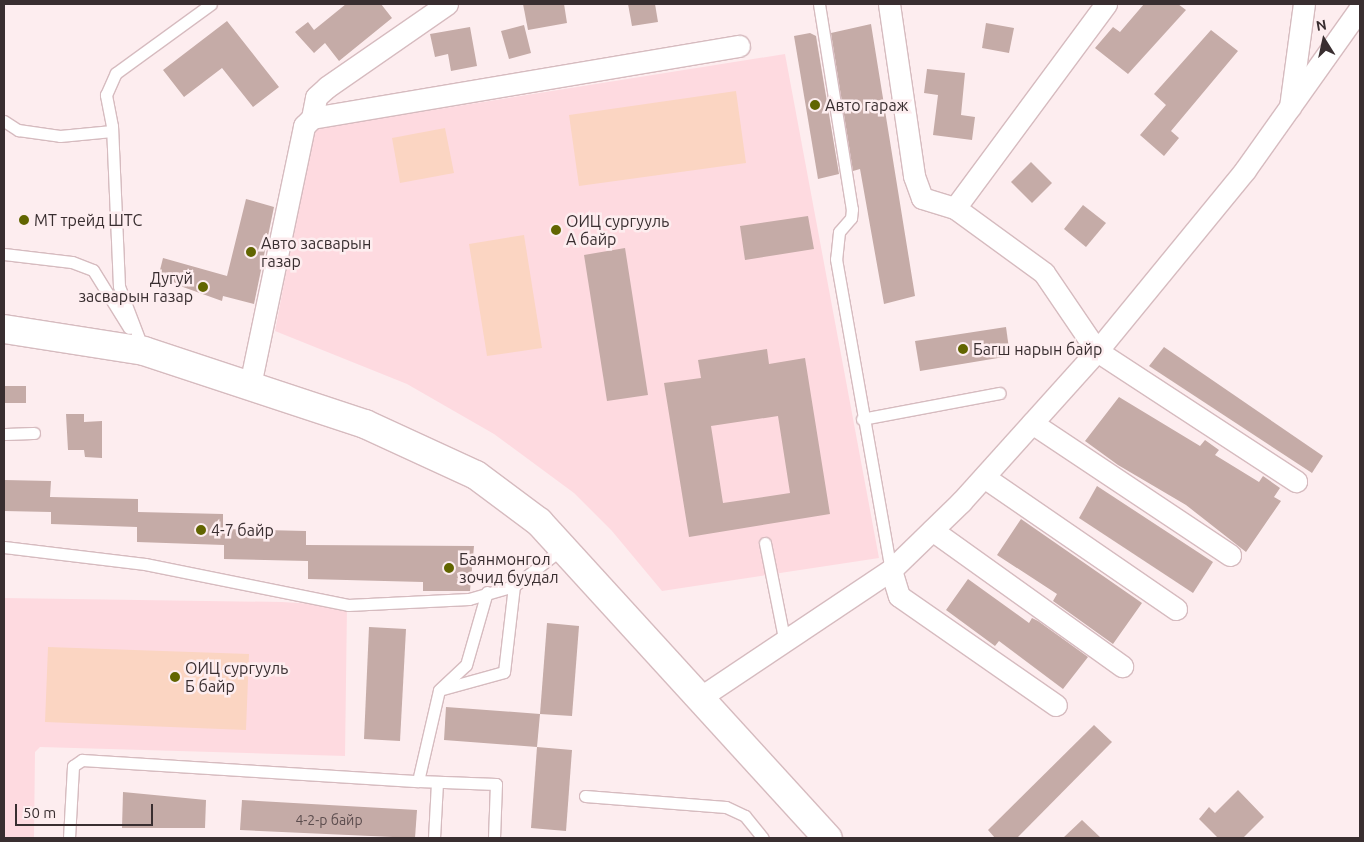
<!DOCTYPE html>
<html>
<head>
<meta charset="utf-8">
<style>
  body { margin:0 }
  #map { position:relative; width:1364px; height:842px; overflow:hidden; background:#fdedef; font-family:Ubuntu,sans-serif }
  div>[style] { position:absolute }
  .built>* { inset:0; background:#fedae0 }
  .green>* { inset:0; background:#fbd5c2 }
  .building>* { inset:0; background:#c5aba7 }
  .roads { filter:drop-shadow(1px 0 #d6bbbf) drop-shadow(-1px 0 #d6bbbf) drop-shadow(0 1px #d6bbbf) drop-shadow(0 -1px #d6bbbf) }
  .lane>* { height:11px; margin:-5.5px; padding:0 5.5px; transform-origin:5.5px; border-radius:5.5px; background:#fff }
  .street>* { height:21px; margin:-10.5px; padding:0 10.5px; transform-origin:10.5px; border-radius:10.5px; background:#fff }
  .secondary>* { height:28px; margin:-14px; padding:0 14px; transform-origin:14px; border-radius:14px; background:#fff }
  .dots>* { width:14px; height:14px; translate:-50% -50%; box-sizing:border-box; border:2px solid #fdedef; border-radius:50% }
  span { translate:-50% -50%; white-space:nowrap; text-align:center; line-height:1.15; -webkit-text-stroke:5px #fdedef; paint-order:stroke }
  .number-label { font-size:14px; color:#5c4d4e }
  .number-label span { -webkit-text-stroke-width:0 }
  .poi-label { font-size:16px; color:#392e30 }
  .left { translate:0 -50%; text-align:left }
  .right { translate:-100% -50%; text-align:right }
  .frame { position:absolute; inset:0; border:5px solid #392e30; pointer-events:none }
  .north { position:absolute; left:1299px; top:15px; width:50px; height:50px; -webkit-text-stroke:4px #fdedef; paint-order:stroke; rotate:350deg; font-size:14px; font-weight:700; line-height:20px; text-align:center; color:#392e30 }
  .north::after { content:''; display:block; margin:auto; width:18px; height:22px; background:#392e30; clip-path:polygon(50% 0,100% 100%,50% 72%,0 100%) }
  .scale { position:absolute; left:15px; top:804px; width:138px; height:22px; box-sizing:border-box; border:2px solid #392e30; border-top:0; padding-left:6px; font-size:15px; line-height:18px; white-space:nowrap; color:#392e30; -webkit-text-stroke:4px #fdedef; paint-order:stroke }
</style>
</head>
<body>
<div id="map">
  <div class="built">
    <div style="clip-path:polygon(785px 54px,879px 558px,662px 591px,612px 531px,574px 493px,494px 434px,407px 384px,275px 331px,313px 129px)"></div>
    <div style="clip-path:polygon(4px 598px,282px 602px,347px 606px,345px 756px,40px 747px,35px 752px,34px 838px,4px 838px)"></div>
  </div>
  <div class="green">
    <div style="clip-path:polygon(736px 91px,746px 163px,579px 186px,569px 115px)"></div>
    <div style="clip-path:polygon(445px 128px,454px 173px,400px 183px,392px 138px)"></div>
    <div style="clip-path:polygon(524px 235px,542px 348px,487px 356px,469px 244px)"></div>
    <div style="clip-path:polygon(48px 647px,249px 654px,246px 730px,45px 722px)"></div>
  </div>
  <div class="building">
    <div style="clip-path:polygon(346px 4px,381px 4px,392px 18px,339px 61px,325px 43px,314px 53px,295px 32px,308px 22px,314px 30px)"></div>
    <div style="clip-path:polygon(523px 4px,564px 4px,567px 23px,528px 30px)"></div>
    <div style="clip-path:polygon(628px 4px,655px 4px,658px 22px,632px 26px)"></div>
    <div style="clip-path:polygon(1144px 4px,1178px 4px,1186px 10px,1128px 74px,1095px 48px,1113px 27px,1120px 32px)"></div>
    <div style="clip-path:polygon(227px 21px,279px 87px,253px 107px,222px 68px,184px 97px,163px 70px)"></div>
    <div style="clip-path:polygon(986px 23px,1014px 28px,1009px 53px,982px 48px)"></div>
    <div style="clip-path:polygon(871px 24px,915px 296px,884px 304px,860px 169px,853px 171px,831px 33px)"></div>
    <div style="clip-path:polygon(524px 25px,531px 53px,509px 59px,501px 31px)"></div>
    <div style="clip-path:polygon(470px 27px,477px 66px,451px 71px,448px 54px,435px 57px,430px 34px)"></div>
    <div style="clip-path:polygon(1211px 30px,1238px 51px,1171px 131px,1179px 138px,1164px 156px,1140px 135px,1166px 105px,1154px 94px)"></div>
    <div style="clip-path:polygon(810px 33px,816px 36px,839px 174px,818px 179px,794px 36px)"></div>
    <div style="clip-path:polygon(927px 69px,965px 73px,961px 115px,975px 117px,972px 140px,933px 135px,938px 95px,924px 93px)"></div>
    <div style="clip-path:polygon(1031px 162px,1052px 183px,1032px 203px,1011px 182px)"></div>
    <div style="clip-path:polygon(246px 199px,274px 207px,254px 304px,223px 296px,222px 301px,158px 278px,163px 258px,227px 276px)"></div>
    <div style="clip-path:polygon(1083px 205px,1106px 223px,1086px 247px,1064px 229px)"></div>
    <div style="clip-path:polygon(808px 216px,814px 249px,745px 260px,740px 226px)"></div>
    <div style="clip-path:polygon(625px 248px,648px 395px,607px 401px,584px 255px)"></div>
    <div style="clip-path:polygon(1006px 327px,1010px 356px,920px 371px,915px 341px)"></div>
    <div style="clip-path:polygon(1164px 347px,1323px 456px,1312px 473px,1149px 366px)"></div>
    <div style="clip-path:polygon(evenodd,767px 349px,769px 364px,805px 358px,830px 514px,689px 537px,664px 383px,701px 378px,698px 360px,767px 349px,778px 416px,790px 493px,723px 503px,711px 426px,778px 416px)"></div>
    <div style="clip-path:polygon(4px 386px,26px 386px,26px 403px,4px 403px)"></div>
    <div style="clip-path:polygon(1119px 397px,1200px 446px,1205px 440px,1219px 450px,1215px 455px,1259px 482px,1263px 476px,1280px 488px,1274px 497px,1281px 501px,1246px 552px,1186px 505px,1118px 465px,1085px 441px)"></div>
    <div style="clip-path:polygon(66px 414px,84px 414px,84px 422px,102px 421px,102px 458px,85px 457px,84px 450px,68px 450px)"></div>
    <div style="clip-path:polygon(4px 480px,51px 481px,50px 497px,138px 499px,138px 512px,223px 514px,223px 529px,306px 531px,306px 545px,474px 546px,470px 591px,423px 591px,423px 582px,308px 579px,308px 561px,224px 559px,224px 545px,137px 542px,137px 527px,51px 524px,51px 512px,4px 511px)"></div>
    <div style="clip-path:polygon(1097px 486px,1213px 562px,1193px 593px,1079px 518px)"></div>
    <div style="clip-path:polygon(1021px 519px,1142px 603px,1113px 644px,1053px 601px,1057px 594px,997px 555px)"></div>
    <div style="clip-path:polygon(968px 579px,1029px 623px,1032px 618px,1038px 621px,1088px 657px,1063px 689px,999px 641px,995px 646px,946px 610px)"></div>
    <div style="clip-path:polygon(547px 623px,579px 626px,572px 716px,540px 714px)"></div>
    <div style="clip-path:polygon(369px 627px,406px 629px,400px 741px,364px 739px)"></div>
    <div style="clip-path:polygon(446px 707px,540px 714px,537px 747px,444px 740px)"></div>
    <div style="clip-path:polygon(1094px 725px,1112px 742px,1017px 838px,995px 838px,988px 830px)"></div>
    <div style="clip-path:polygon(537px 747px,572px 750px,566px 831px,531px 828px)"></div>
    <div style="clip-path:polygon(1238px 790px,1264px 817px,1243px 838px,1218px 838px,1199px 819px,1209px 807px,1215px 813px)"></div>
    <div style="clip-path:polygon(123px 792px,206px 800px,205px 828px,122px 828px)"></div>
    <div style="clip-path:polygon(242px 800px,417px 810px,415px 838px,240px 830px)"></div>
    <div style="clip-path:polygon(1082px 820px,1101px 838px,1063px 838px)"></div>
  </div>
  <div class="roads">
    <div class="lane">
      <div style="left:819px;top:4px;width:208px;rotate:80.9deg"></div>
      <div style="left:852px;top:209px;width:9px;rotate:96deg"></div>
      <div style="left:851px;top:218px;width:18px;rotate:131deg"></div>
      <div style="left:839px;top:232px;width:27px;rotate:96deg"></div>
      <div style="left:836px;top:259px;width:316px;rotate:80deg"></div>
      <div style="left:4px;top:121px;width:17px;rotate:33deg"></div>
      <div style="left:18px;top:130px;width:42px;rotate:8.1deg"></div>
      <div style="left:60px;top:136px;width:52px;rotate:-5.5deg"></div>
      <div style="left:4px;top:254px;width:68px;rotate:6.7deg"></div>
      <div style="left:72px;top:262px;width:22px;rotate:21deg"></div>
      <div style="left:93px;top:270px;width:68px;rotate:58.2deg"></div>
      <div style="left:143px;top:349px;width:67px;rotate:-110.9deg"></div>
      <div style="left:119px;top:286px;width:160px;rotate:-92.5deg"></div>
      <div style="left:112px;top:126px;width:32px;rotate:-101deg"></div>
      <div style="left:106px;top:95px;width:24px;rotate:-66deg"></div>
      <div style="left:116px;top:73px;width:117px;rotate:-36deg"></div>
      <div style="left:862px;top:419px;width:140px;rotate:-10.7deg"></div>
      <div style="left:4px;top:434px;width:30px;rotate:-2deg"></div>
      <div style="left:765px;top:543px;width:102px;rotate:78.7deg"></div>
      <div style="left:4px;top:547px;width:142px;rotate:6.9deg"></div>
      <div style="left:145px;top:564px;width:207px;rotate:11.4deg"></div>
      <div style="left:348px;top:605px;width:121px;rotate:-2.8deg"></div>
      <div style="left:469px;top:599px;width:47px;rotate:-16.1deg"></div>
      <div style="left:440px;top:689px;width:35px;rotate:-43deg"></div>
      <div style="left:466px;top:665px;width:76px;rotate:-74deg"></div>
      <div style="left:585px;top:796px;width:141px;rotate:4.5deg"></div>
      <div style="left:726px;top:807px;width:21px;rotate:25deg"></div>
      <div style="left:745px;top:816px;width:28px;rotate:51deg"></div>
      <div style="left:69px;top:838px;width:72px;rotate:-86.8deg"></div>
      <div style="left:73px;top:766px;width:11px;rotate:-34deg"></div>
      <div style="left:82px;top:760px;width:337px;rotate:3.6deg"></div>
      <div style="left:434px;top:838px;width:56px;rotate:-86.9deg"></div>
      <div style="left:494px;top:838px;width:54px;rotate:-87.9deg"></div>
      <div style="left:496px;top:784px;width:78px;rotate:-177.8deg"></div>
      <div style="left:418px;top:781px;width:93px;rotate:-77deg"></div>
      <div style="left:439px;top:690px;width:67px;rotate:-15.5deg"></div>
      <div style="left:504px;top:672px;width:87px;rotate:-83.4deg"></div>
      <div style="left:514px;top:586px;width:62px;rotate:-37.8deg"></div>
    </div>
    <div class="street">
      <div style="left:889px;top:4px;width:174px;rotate:81.7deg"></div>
      <div style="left:914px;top:176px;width:23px;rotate:70deg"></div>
      <div style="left:922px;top:198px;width:34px;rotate:17deg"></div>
      <div style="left:955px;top:208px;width:110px;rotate:36.1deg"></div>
      <div style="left:1044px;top:273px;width:94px;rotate:55.8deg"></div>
      <div style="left:1097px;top:351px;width:238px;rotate:33.2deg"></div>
      <div style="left:1290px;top:107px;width:104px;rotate:-82.3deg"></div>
      <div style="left:312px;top:118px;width:21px;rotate:-79deg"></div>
      <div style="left:316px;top:97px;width:15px;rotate:-42deg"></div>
      <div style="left:327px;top:87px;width:146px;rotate:-34.7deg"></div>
      <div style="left:955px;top:208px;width:254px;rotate:-53.5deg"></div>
      <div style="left:250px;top:385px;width:265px;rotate:-78.2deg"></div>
      <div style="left:304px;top:126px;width:11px;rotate:-45deg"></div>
      <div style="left:312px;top:118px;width:433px;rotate:-9.6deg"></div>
      <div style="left:1032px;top:423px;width:238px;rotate:33.7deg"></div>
      <div style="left:984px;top:477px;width:233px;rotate:34.5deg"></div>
      <div style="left:932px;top:530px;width:234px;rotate:35.6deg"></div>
      <div style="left:891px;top:570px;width:27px;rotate:73deg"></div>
      <div style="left:899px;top:596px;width:191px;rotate:34.8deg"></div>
      <div style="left:701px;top:697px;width:229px;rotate:-33.8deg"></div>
      <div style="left:891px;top:570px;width:98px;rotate:-44.2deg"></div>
      <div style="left:961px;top:502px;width:203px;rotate:-48deg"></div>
      <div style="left:1097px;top:351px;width:234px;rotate:-50.7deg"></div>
      <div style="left:1245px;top:170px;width:199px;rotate:-54.6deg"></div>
    </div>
    <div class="secondary">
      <div style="left:4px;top:329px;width:142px;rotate:8.9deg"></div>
      <div style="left:144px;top:351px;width:233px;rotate:18.3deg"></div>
      <div style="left:365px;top:424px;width:122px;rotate:24.7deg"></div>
      <div style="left:476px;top:475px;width:79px;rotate:36.7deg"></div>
      <div style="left:539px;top:522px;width:428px;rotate:47.6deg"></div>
    </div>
  </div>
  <div class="dots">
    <div style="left:815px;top:105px;background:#616500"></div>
    <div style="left:24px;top:220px;background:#616500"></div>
    <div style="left:556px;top:230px;background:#616500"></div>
    <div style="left:251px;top:252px;background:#616500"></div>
    <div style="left:203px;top:287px;background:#616500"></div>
    <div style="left:963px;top:349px;background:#616500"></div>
    <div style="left:201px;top:530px;background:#616500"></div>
    <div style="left:449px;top:568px;background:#616500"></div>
    <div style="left:175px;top:677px;background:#616500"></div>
  </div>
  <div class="number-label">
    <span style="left:329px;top:820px">4-2-р байр</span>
  </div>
  <div class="poi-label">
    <span class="left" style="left:825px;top:105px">Авто гараж</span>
    <span class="left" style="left:34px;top:220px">МТ трейд ШТС</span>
    <span class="left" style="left:566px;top:230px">ОИЦ сургууль<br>А байр</span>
    <span class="left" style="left:261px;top:252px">Авто засварын<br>газар</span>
    <span class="right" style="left:193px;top:287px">Дугуй<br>засварын газар</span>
    <span class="left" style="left:973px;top:349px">Багш нарын байр</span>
    <span class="left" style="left:211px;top:530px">4-7 байр</span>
    <span class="left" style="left:459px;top:568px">Баянмонгол<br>зочид буудал</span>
    <span class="left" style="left:185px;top:677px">ОИЦ сургууль<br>Б байр</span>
  </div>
  <div class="frame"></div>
  <div class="north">N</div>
  <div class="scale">50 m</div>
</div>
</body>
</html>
